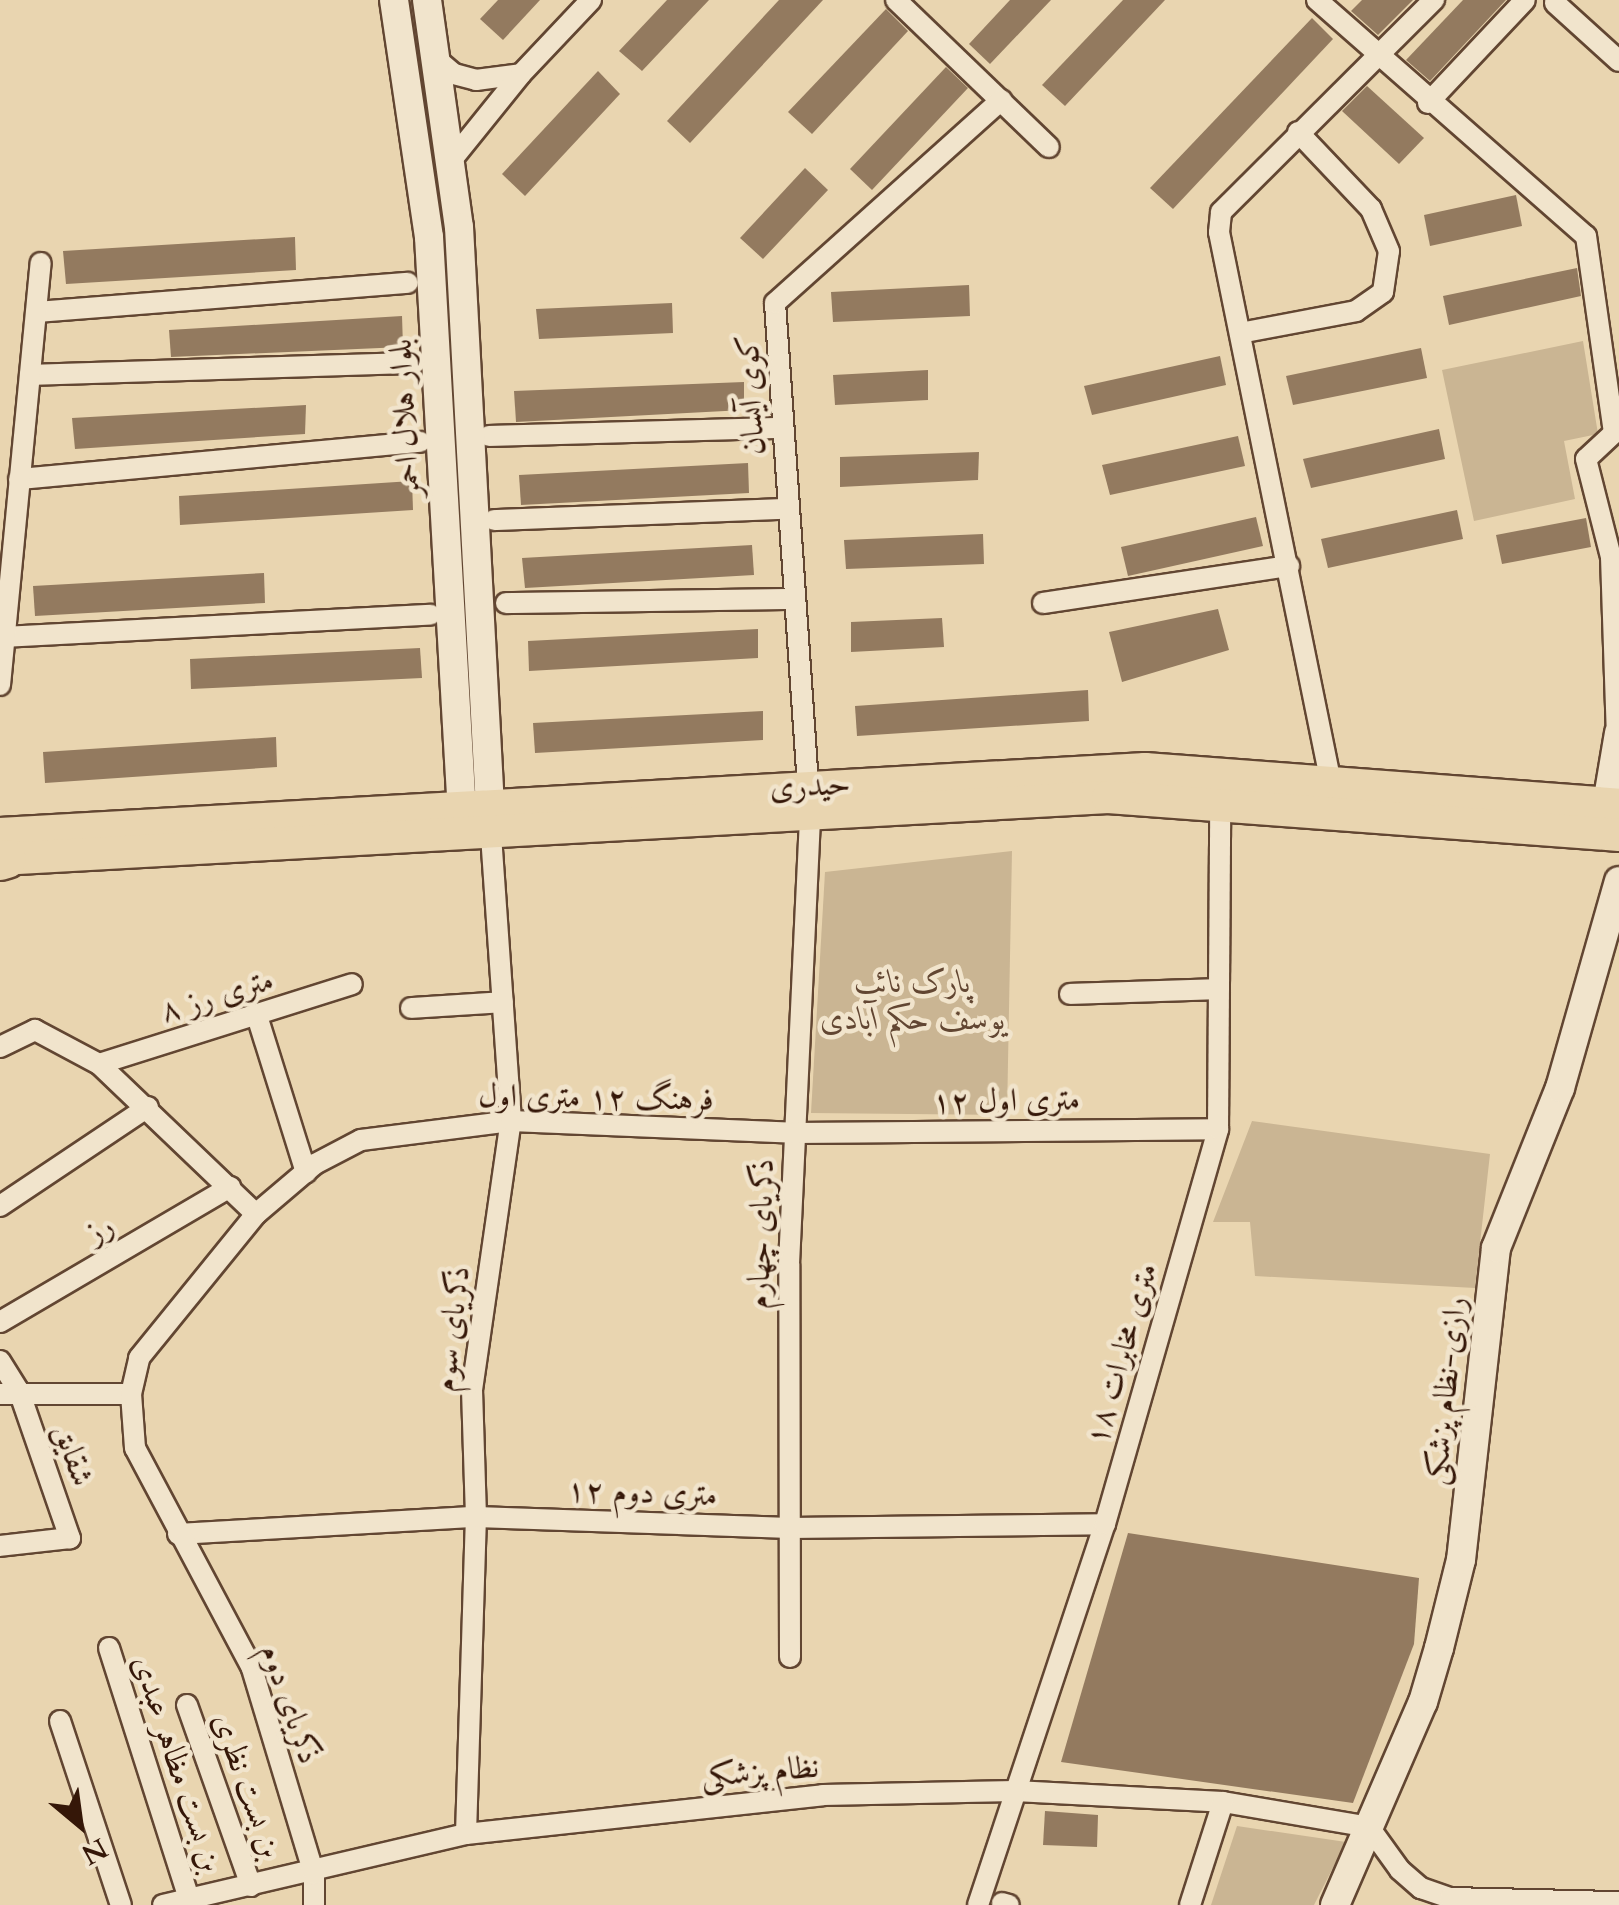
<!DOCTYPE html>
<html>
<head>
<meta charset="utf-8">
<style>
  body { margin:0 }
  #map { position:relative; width:1619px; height:1905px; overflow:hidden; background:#e9d5b0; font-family:Cardo,Amiri,serif }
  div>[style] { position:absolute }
  .green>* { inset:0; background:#cab593 }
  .building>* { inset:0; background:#937a5f }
  .roads { filter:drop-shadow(2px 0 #624632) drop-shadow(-2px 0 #624632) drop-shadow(0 2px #624632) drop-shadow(0 -2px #624632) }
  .street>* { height:20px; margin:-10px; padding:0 10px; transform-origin:10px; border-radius:10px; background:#f1e4cc }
  .secondary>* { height:28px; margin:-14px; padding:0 14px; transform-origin:14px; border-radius:14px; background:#f1e4cc }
  .primary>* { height:32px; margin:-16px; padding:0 16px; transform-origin:16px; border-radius:16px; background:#e9d5b0 }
  .highway>* { height:38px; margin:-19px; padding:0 19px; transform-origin:19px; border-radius:19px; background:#e9d5b0 }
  span { translate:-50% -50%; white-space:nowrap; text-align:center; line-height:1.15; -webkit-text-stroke:9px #f1e4cc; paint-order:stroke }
  .street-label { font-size:32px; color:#351708 }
  .park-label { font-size:32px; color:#624632; font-style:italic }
  .north { position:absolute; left:30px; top:1775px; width:100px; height:100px; -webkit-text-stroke:8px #f1e4cc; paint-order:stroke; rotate:151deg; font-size:28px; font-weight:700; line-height:40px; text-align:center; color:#351708 }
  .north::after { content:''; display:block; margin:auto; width:35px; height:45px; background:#351708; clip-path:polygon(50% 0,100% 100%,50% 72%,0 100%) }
</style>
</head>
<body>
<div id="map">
  <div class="green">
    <div style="clip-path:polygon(1583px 341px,1598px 434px,1564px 441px,1575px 499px,1474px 521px,1442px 370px)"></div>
    <div style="clip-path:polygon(1012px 851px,1007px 1115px,811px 1113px,825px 872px)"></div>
    <div style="clip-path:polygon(1252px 1121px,1490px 1154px,1475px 1288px,1255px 1276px,1250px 1222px,1213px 1222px)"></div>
    <div style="clip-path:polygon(1237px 1826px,1346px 1842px,1314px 1905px,1211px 1905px)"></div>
  </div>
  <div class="building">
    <div style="clip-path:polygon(498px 0,540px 0,503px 40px,480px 19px)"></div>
    <div style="clip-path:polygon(667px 0,709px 0,642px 71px,619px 51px)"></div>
    <div style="clip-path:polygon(779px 0,823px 0,690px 143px,667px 121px)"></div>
    <div style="clip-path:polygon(1010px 0,1051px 0,990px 64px,969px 44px)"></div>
    <div style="clip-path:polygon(1123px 0,1165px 0,1065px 106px,1042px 85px)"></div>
    <div style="clip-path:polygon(1362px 0,1413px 0,1378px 35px,1351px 11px)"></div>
    <div style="clip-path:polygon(1463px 0,1506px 0,1430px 81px,1406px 60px)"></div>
    <div style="clip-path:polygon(886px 9px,908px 31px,812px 134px,788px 112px)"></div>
    <div style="clip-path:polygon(1312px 18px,1333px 39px,1173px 209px,1150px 188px)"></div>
    <div style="clip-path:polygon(946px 67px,968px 88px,872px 190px,850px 169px)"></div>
    <div style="clip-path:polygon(598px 71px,620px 94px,525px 196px,502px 174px)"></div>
    <div style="clip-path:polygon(1367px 86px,1424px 138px,1399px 164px,1342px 111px)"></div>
    <div style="clip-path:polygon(805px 168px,828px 190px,763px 259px,740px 238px)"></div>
    <div style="clip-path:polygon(1516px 195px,1522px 226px,1430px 246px,1424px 215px)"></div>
    <div style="clip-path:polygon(295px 237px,296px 270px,66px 284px,63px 251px)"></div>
    <div style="clip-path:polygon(1577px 268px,1581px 296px,1449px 325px,1443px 296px)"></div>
    <div style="clip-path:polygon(969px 285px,970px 316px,833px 322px,831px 292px)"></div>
    <div style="clip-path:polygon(672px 303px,673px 333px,539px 339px,536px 309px)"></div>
    <div style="clip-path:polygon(402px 316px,403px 347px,171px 357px,169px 330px)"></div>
    <div style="clip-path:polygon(1421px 348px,1427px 378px,1293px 405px,1286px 376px)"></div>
    <div style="clip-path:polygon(1220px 356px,1226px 385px,1092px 415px,1084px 386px)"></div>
    <div style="clip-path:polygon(928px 370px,928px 400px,835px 405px,833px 375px)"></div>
    <div style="clip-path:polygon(744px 382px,744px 410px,516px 422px,514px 391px)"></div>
    <div style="clip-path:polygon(306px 405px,305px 434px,75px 449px,72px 418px)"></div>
    <div style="clip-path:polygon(1439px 429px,1445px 459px,1311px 488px,1303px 459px)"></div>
    <div style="clip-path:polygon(1238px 436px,1245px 466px,1110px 495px,1102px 465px)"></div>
    <div style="clip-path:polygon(979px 452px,978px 480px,840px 487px,840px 457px)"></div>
    <div style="clip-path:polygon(748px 463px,749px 493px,521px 505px,519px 475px)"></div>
    <div style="clip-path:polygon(412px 481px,413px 510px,180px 525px,179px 496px)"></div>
    <div style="clip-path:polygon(1457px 510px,1463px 539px,1328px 568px,1321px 539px)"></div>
    <div style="clip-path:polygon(1256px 517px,1263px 546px,1128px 576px,1121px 547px)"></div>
    <div style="clip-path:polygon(1586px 518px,1591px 547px,1502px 564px,1496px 535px)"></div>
    <div style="clip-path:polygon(983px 534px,984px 564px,846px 569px,844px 540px)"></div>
    <div style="clip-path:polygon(752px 545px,754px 575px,525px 588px,522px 558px)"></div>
    <div style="clip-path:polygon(264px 573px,265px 603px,35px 616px,33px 586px)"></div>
    <div style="clip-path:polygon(1218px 609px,1229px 650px,1122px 682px,1109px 632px)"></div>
    <div style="clip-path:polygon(942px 618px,944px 647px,851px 652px,851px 622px)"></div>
    <div style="clip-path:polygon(758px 629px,758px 658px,529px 671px,528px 641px)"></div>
    <div style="clip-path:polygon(420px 648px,422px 678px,191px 689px,190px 659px)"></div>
    <div style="clip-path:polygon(1088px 690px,1089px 721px,857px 736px,855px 706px)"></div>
    <div style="clip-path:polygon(763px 711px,763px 740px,535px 753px,533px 723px)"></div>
    <div style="clip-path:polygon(276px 737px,277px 767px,45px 783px,43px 752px)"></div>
    <div style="clip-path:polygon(1128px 1533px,1419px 1578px,1414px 1644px,1353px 1803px,1061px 1762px)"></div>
    <div style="clip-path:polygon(1045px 1811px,1098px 1815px,1097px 1847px,1043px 1845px)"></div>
  </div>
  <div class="roads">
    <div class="street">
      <div style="left:896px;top:0;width:212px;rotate:43.9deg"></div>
      <div style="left:1317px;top:0;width:358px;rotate:41.3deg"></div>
      <div style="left:1586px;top:236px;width:199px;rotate:81.9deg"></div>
      <div style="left:1614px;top:433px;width:38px;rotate:137deg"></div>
      <div style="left:1586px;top:459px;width:101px;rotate:75.7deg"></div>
      <div style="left:1611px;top:557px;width:179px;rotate:88.1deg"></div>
      <div style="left:1555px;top:3px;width:86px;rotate:42.2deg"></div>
      <div style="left:435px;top:58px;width:25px;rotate:40deg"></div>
      <div style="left:454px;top:74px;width:23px;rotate:15deg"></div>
      <div style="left:476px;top:80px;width:45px;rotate:-7.6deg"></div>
      <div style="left:521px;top:74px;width:113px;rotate:128.9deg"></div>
      <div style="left:521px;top:74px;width:102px;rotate:-46.6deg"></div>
      <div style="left:1428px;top:103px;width:141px;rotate:-46.7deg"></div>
      <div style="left:37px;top:312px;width:372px;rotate:-4.5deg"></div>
      <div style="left:1240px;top:333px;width:118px;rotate:-10.7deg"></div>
      <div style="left:1356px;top:311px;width:33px;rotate:-35deg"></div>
      <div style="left:1383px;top:292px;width:41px;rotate:-81.7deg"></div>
      <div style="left:1389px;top:251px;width:46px;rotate:-113.2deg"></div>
      <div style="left:1371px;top:209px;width:106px;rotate:-133.5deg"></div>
      <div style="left:30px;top:375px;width:385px;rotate:-1.8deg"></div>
      <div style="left:489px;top:436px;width:294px;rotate:-1.6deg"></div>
      <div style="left:19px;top:479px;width:403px;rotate:-5.3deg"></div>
      <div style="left:494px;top:520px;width:293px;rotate:-2.2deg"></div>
      <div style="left:506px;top:603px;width:287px;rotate:-0.8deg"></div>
      <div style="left:1043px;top:603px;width:249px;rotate:-8.6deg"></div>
      <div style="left:4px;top:637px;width:427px;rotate:-3deg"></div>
      <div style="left:0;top:685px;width:424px;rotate:-84.5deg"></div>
      <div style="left:1333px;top:793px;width:572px;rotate:-101.49deg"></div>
      <div style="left:1219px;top:232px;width:20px;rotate:-84deg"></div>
      <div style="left:1221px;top:212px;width:301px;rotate:-44.9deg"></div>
      <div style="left:1070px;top:994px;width:149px;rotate:-1.9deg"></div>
      <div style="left:411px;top:1008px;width:92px;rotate:-3.7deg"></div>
      <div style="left:257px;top:1016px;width:164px;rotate:72.6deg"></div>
      <div style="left:0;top:1047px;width:39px;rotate:-26deg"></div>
      <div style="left:35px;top:1030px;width:72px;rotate:28deg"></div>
      <div style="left:99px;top:1064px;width:217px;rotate:43.7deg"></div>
      <div style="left:99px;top:1064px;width:265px;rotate:-17.5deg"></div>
      <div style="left:0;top:1206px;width:178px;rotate:-33.8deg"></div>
      <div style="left:0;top:1322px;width:267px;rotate:-30.4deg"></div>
      <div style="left:0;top:1361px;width:36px;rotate:58deg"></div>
      <div style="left:19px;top:1391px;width:156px;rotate:70.9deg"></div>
      <div style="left:70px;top:1538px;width:70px;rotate:173.5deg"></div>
      <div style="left:0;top:1394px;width:131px"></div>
      <div style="left:178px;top:1534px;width:298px;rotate:-3.3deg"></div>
      <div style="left:476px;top:1517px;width:314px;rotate:2deg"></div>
      <div style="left:790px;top:1528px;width:315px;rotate:-0.7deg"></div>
      <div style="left:109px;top:1648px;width:262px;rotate:72.3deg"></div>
      <div style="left:790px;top:1657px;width:393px;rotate:-90.1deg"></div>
      <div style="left:789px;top:1264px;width:450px;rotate:-87.3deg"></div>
      <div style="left:810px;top:814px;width:512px;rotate:-93.92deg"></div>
      <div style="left:775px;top:303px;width:304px;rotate:-41.9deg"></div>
      <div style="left:187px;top:1705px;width:192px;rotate:70.5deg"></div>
      <div style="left:60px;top:1721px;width:194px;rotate:71.7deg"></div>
      <div style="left:466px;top:1834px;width:317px;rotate:-88.2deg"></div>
      <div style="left:476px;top:1517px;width:127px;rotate:-91.8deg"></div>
      <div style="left:472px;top:1390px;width:272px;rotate:-81.8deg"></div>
      <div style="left:511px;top:1121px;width:289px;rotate:-94deg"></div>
      <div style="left:1002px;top:1903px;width:7px;rotate:16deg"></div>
      <div style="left:163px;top:1905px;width:311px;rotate:-13.2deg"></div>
      <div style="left:466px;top:1834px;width:359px;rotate:-6.2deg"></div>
      <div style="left:823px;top:1795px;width:192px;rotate:-1.2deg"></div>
      <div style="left:1015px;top:1791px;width:208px;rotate:3deg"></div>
      <div style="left:1223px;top:1802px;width:148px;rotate:9.7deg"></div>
      <div style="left:1369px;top:1827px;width:53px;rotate:54.2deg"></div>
      <div style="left:1400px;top:1870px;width:28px;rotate:41deg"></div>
      <div style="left:1421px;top:1888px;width:31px;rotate:19deg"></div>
      <div style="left:1450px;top:1898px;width:169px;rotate:1.4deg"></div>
      <div style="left:314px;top:1905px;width:31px;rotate:-90deg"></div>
      <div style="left:314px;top:1874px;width:215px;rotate:-106.8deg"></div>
      <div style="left:252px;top:1668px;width:249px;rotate:-118deg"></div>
      <div style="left:135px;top:1448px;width:54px;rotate:-94.2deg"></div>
      <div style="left:131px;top:1394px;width:37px;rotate:-77deg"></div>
      <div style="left:139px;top:1358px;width:186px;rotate:-50.9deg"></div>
      <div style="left:256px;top:1214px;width:77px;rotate:-40.3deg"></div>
      <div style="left:315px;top:1164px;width:52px;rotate:-27.6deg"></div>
      <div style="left:361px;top:1140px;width:151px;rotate:-7.2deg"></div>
      <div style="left:511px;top:1121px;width:283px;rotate:2.4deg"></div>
      <div style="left:794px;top:1133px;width:424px;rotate:-0.5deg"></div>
      <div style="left:978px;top:1905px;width:402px;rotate:-71.6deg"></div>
      <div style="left:1105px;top:1524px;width:411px;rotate:-74deg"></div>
      <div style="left:1218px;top:1129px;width:327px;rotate:-89.6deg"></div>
      <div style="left:1190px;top:1905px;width:108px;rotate:-72.2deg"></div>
    </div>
    <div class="secondary">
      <div style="left:394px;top:0;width:240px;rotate:81.6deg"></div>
      <div style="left:429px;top:237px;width:594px;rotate:86.72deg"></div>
      <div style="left:427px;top:0;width:229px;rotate:82deg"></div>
      <div style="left:459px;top:227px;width:600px;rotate:86.94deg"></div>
      <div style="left:1619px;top:733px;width:72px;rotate:99.6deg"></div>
      <div style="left:1607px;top:804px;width:19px;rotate:51deg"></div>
      <div style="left:1335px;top:1905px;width:221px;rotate:-66.6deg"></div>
      <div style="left:1423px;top:1702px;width:56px;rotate:-73.5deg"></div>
      <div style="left:1439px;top:1648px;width:91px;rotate:-76deg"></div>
      <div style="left:1461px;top:1560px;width:314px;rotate:-83.6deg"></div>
      <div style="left:1496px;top:1248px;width:172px;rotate:-68.2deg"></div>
      <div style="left:1560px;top:1088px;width:215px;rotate:-74.1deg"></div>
    </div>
    <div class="primary">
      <div style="left:0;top:834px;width:1147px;rotate:-3.25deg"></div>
      <div style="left:1145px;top:769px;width:475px;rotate:4.3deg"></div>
      <div style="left:0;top:859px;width:1110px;rotate:-3.2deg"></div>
      <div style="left:1108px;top:797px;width:512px;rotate:4.25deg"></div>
    </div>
    <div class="highway">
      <div style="left:0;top:861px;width:7px;rotate:-16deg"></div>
    </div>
  </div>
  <div class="street-label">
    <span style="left:751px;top:395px;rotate:-93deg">کوی آیسان</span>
    <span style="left:405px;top:418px;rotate:-93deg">بلوار هلال احمر</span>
    <span style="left:810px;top:786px;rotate:-3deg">حیدری</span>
    <span style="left:217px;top:996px;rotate:-17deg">۸ متری رز</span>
    <span style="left:596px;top:1098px;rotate:1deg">فرهنگ ۱۲ متری اول</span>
    <span style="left:1006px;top:1101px;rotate:-1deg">۱۲ متری اول</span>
    <span style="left:100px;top:1229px;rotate:-30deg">رز</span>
    <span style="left:761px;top:1234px;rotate:-88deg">ذکریای چهارم</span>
    <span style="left:452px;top:1329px;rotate:-83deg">ذکریای سوم</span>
    <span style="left:1122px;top:1354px;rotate:-74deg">۱۸ متری مخابرات</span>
    <span style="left:1446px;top:1391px;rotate:-84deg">رازی-نظام پزشکی</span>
    <span style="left:73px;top:1455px;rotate:71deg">شقایق</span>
    <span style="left:642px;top:1493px;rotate:2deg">۱۲ متری دوم</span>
    <span style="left:290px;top:1704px;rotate:71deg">ذکریای دوم</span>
    <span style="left:177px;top:1764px;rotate:72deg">بن بست مظاهر عبدی</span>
    <span style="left:760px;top:1772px;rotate:-5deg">نظام پزشکی</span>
    <span style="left:247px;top:1786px;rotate:71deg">بن بست نظری</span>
  </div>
  <div class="park-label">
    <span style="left:913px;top:1001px">پارک نائب<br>یوسف حکم آبادی</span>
  </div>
  <div class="north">N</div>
</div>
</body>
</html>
